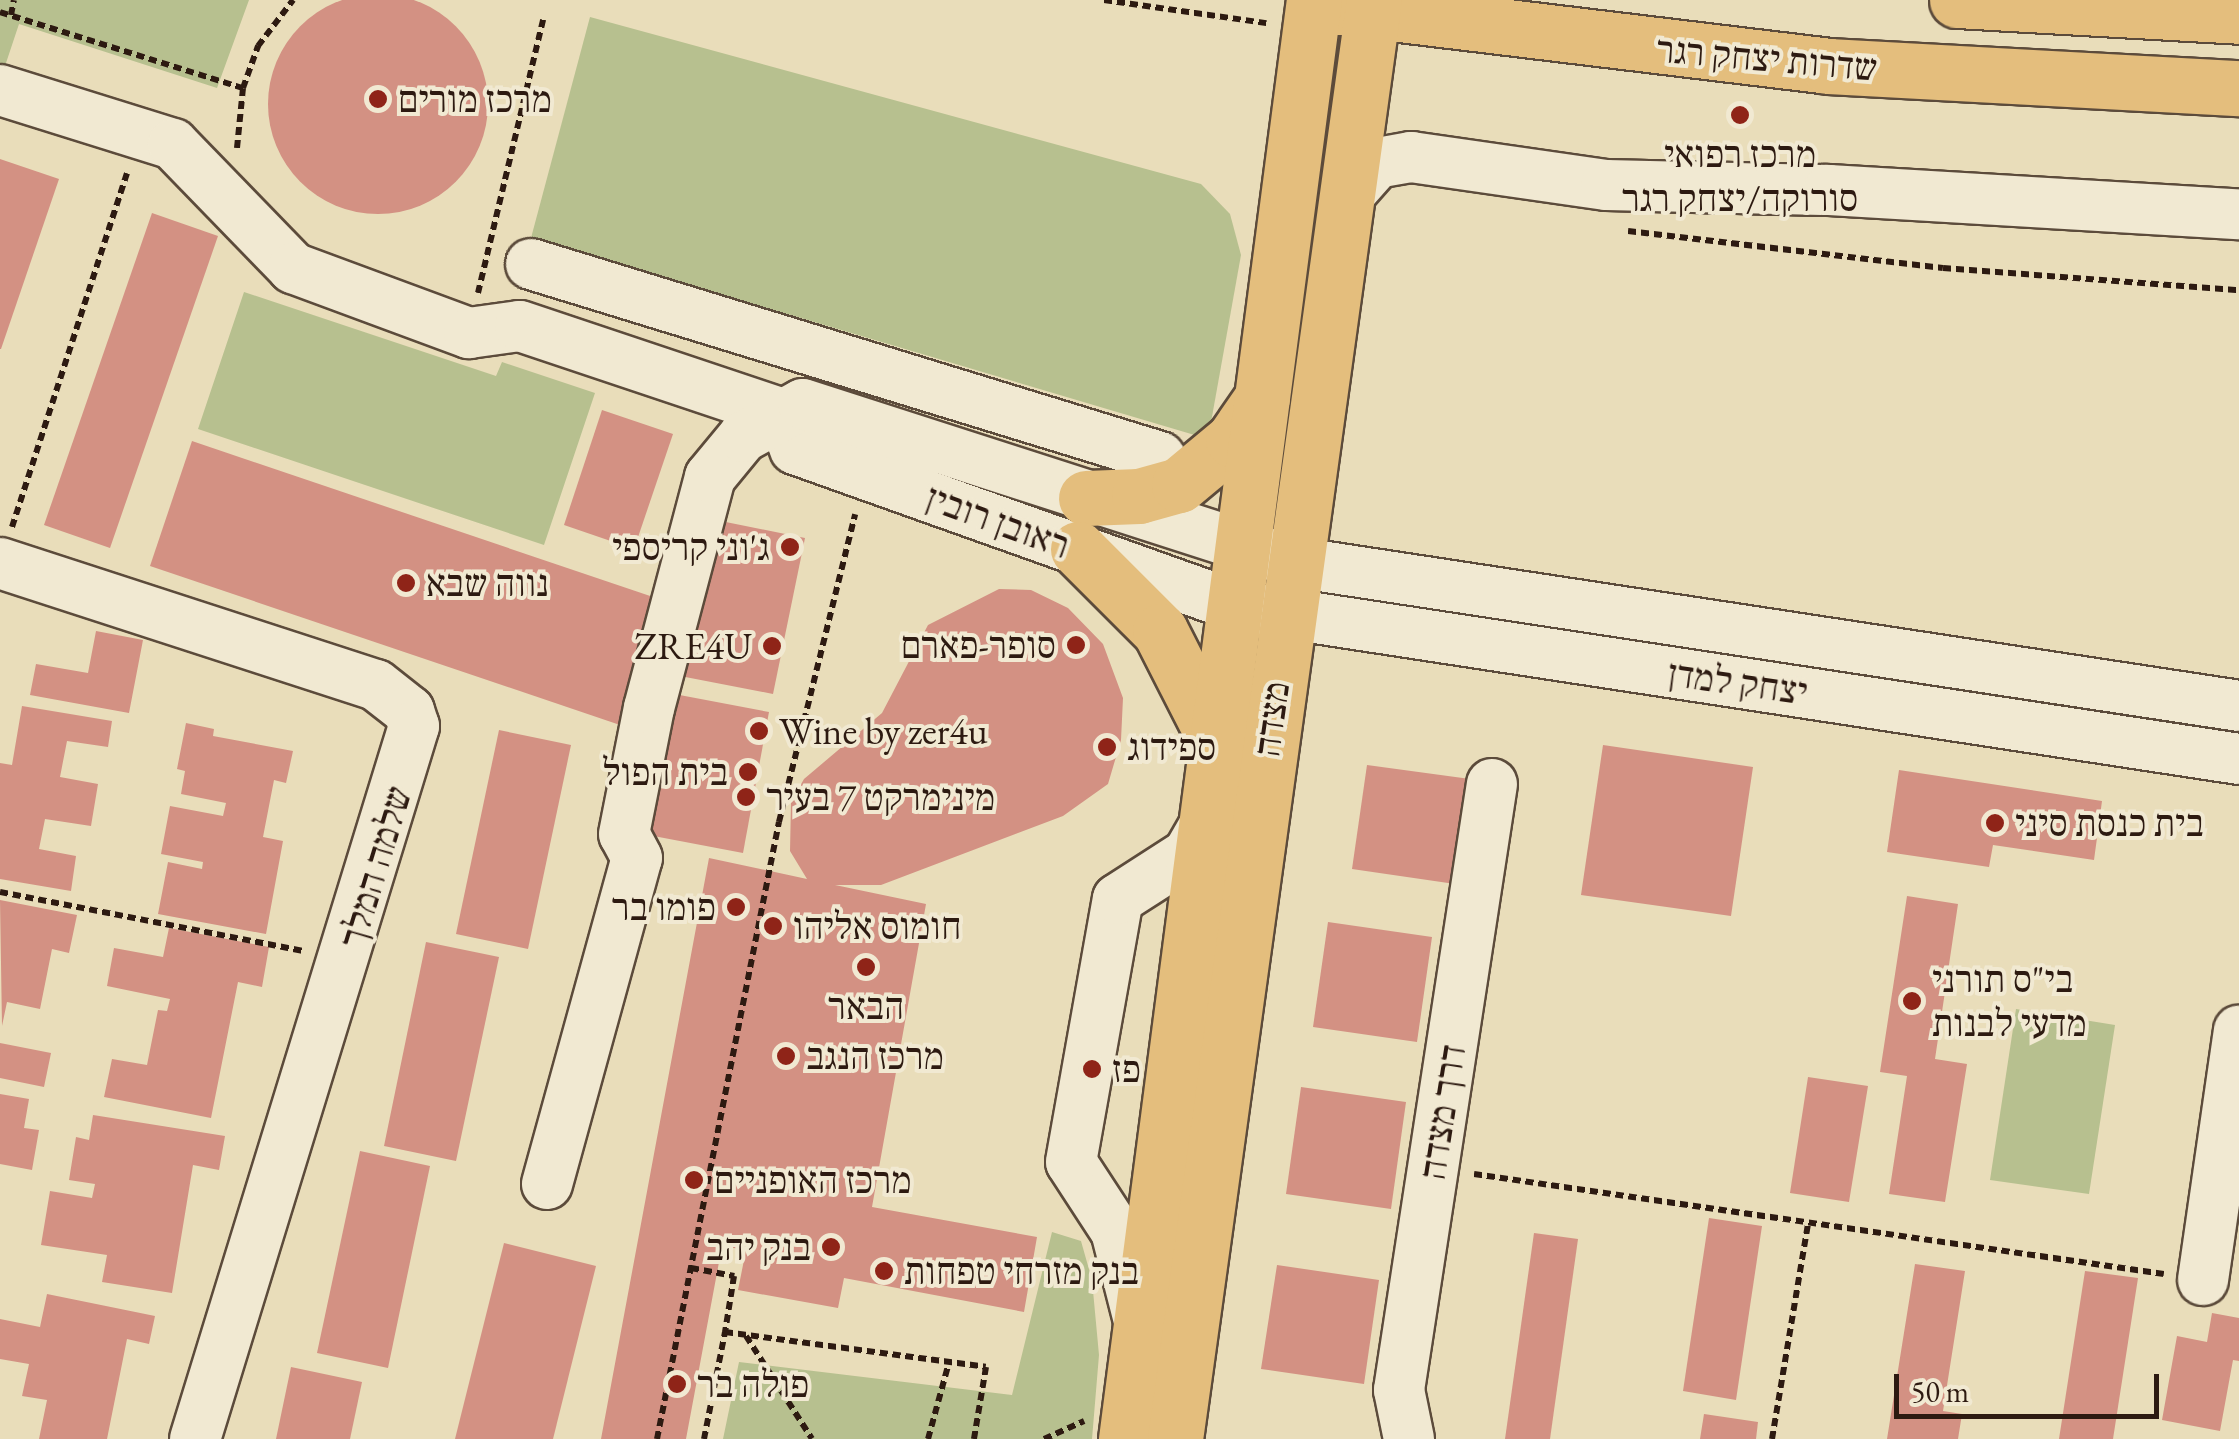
<!DOCTYPE html>
<html>
<head>
<meta charset="utf-8">
<style>
  body { margin:0 }
  #map { position:relative; width:2239px; height:1439px; overflow:hidden; background:#e9ddba; font-family:"EB Garamond","Frank Ruhl Libre",serif }
  div>[style] { position:absolute }
  .green>* { inset:0; background:#b7c08f }
  .building>* { inset:0; background:#d39183 }
  .round { border-radius:50% }
  .path>* { height:6px; margin-top:-3px; transform-origin:0; background:repeating-linear-gradient(90deg,#2d1a11 0 8px,transparent 0 13px) }
  .roads { filter:drop-shadow(2px 0 #5c4b3b) drop-shadow(-2px 0 #5c4b3b) drop-shadow(0 2px #5c4b3b) drop-shadow(0 -2px #5c4b3b) }
  .minor>* { height:50px; margin:-25px; padding:0 25px; transform-origin:25px; border-radius:25px; background:#f1e9d2 }
  .major>* { height:55px; margin:-27.5px; padding:0 27.5px; transform-origin:27.5px; border-radius:27.5px; background:#e4be7d }
  .dots>* { width:28px; height:28px; translate:-50% -50%; box-sizing:border-box; border:5px solid #f1e9d2; border-radius:50% }
  span { translate:-50% -50%; white-space:nowrap; text-align:center; line-height:1.15; -webkit-text-stroke:8px #f1e9d2; paint-order:stroke }
  .street-label { font-size:38px; color:#2d1a11 }
  .poi-label { font-size:38px; color:#2d1a11 }
  .left { translate:0 -50%; text-align:left }
  .right { translate:-100% -50%; text-align:right }
  .scale { position:absolute; left:1894px; top:1374px; width:265px; height:45px; box-sizing:border-box; border:5px solid #2d1a11; border-top:0; padding-left:12px; font-size:30px; line-height:35px; white-space:nowrap; color:#2d1a11; -webkit-text-stroke:8px #f1e9d2; paint-order:stroke }
</style>
</head>
<body>
<div id="map">
  <div class="green">
    <div style="clip-path:polygon(0 0,249px 0,217px 88px,19px 24px,0 81px)"></div>
    <div style="clip-path:polygon(590px 17px,1201px 184px,1230px 214px,1241px 255px,1208px 439px,531px 238px)"></div>
    <div style="clip-path:polygon(244px 292px,496px 376px,502px 362px,595px 393px,544px 545px,198px 429px)"></div>
    <div style="clip-path:polygon(2016px 1009px,2115px 1025px,2089px 1194px,1990px 1180px)"></div>
    <div style="clip-path:polygon(1052px 1232px,1081px 1241px,1092px 1280px,1099px 1355px,1092px 1439px,723px 1439px,739px 1362px,1012px 1395px)"></div>
  </div>
  <div class="building">
    <div class="round" style="left:268px;top:-6px;width:220px;height:220px"></div>
    <div style="clip-path:polygon(0 159px,59px 179px,1px 349px,0 349px)"></div>
    <div style="clip-path:polygon(152px 213px,218px 236px,110px 548px,44px 525px)"></div>
    <div style="clip-path:polygon(602px 410px,673px 434px,634px 549px,564px 525px)"></div>
    <div style="clip-path:polygon(192px 441px,662px 600px,620px 725px,150px 566px)"></div>
    <div style="clip-path:polygon(706px 518px,805px 538px,773px 694px,675px 675px)"></div>
    <div style="clip-path:polygon(999px 589px,1031px 590px,1068px 608px,1103px 644px,1123px 698px,1121px 740px,1108px 784px,1063px 816px,881px 885px,835px 885px,926px 904px,872px 1207px,1037px 1237px,1024px 1312px,844px 1278px,838px 1308px,738px 1290px,746px 1250px,722px 1246px,686px 1439px,601px 1439px,709px 858px,807px 879px,790px 851px,791px 802px,804px 779px,882px 713px,928px 625px)"></div>
    <div style="clip-path:polygon(96px 631px,143px 640px,129px 713px,30px 695px,36px 664px,88px 673px)"></div>
    <div style="clip-path:polygon(669px 693px,769px 712px,743px 853px,643px 834px)"></div>
    <div style="clip-path:polygon(22px 706px,112px 721px,108px 747px,67px 741px,60px 777px,98px 784px,91px 826px,45px 819px,39px 849px,76px 856px,71px 891px,0 879px,0 763px,12px 765px)"></div>
    <div style="clip-path:polygon(186px 723px,214px 729px,213px 736px,293px 751px,286px 783px,274px 780px,263px 837px,283px 841px,266px 934px,158px 914px,168px 862px,202px 869px,203px 862px,161px 854px,170px 806px,223px 816px,226px 803px,181px 794px,185px 771px,177px 769px)"></div>
    <div style="clip-path:polygon(499px 730px,571px 745px,528px 949px,456px 934px)"></div>
    <div style="clip-path:polygon(1603px 745px,1753px 767px,1731px 916px,1581px 895px)"></div>
    <div style="clip-path:polygon(1367px 765px,1470px 779px,1455px 884px,1352px 869px)"></div>
    <div style="clip-path:polygon(1899px 770px,2102px 801px,2094px 860px,1993px 845px,1989px 867px,1887px 852px)"></div>
    <div style="clip-path:polygon(1907px 896px,1958px 904px,1935px 1059px,1967px 1064px,1945px 1202px,1889px 1194px,1907px 1076px,1880px 1072px)"></div>
    <div style="clip-path:polygon(0 900px,77px 915px,69px 953px,52px 949px,40px 1009px,7px 1002px,2px 1026px)"></div>
    <div style="clip-path:polygon(1328px 922px,1432px 937px,1417px 1042px,1313px 1027px)"></div>
    <div style="clip-path:polygon(169px 928px,269px 947px,262px 987px,238px 982px,211px 1118px,104px 1097px,112px 1059px,147px 1065px,158px 1010px,167px 1011px,170px 999px,107px 986px,114px 948px,163px 957px)"></div>
    <div style="clip-path:polygon(426px 942px,499px 957px,456px 1161px,384px 1146px)"></div>
    <div style="clip-path:polygon(0 1043px,51px 1053px,44px 1087px,0 1078px)"></div>
    <div style="clip-path:polygon(1808px 1077px,1868px 1086px,1849px 1202px,1790px 1193px)"></div>
    <div style="clip-path:polygon(1301px 1087px,1406px 1102px,1391px 1209px,1286px 1194px)"></div>
    <div style="clip-path:polygon(0 1094px,29px 1099px,24px 1128px,39px 1130px,32px 1170px,0 1164px)"></div>
    <div style="clip-path:polygon(93px 1115px,225px 1136px,219px 1170px,193px 1165px,172px 1293px,102px 1282px,107px 1255px,41px 1245px,50px 1191px,92px 1198px,95px 1184px,69px 1180px,76px 1137px,89px 1140px)"></div>
    <div style="clip-path:polygon(360px 1151px,430px 1166px,388px 1368px,317px 1353px)"></div>
    <div style="clip-path:polygon(1709px 1218px,1762px 1226px,1736px 1400px,1683px 1391px)"></div>
    <div style="clip-path:polygon(1534px 1233px,1578px 1239px,1550px 1439px,1505px 1439px)"></div>
    <div style="clip-path:polygon(504px 1243px,596px 1266px,553px 1439px,455px 1439px)"></div>
    <div style="clip-path:polygon(1915px 1264px,1965px 1271px,1943px 1411px,1962px 1414px,1958px 1439px,1887px 1439px)"></div>
    <div style="clip-path:polygon(1277px 1265px,1379px 1280px,1364px 1384px,1261px 1369px)"></div>
    <div style="clip-path:polygon(2085px 1271px,2138px 1278px,2113px 1439px,2059px 1439px)"></div>
    <div style="clip-path:polygon(47px 1294px,155px 1316px,149px 1344px,127px 1339px,107px 1439px,39px 1439px,47px 1400px,22px 1396px,29px 1364px,0 1359px,0 1319px,40px 1327px)"></div>
    <div style="clip-path:polygon(2212px 1313px,2239px 1318px,2239px 1361px,2233px 1360px,2220px 1431px,2162px 1420px,2177px 1336px,2207px 1342px)"></div>
    <div style="clip-path:polygon(291px 1367px,362px 1382px,350px 1439px,276px 1439px)"></div>
    <div style="clip-path:polygon(1704px 1414px,1758px 1422px,1756px 1439px,1700px 1439px)"></div>
  </div>
  <div class="path">
    <div style="left:1104px;top:0;width:164px;rotate:8.1deg"></div>
    <div style="left:0;top:12px;width:255px;rotate:17.4deg"></div>
    <div style="left:11px;top:15px;width:15px;rotate:-79deg"></div>
    <div style="left:237px;top:148px;width:60px;rotate:-84.3deg"></div>
    <div style="left:243px;top:88px;width:45px;rotate:-70.3deg"></div>
    <div style="left:258px;top:46px;width:58px;rotate:-52.7deg"></div>
    <div style="left:1628px;top:231px;width:317px;rotate:6.7deg"></div>
    <div style="left:1943px;top:268px;width:297px;rotate:4.3deg"></div>
    <div style="left:478px;top:293px;width:281px;rotate:-76.6deg"></div>
    <div style="left:12px;top:527px;width:372px;rotate:-72deg"></div>
    <div style="left:0;top:892px;width:309px;rotate:11deg"></div>
    <div style="left:1474px;top:1174px;width:697px;rotate:8.25deg"></div>
    <div style="left:691px;top:1268px;width:44px;rotate:10.5deg"></div>
    <div style="left:734px;top:1276px;width:57px;rotate:99.1deg"></div>
    <div style="left:746px;top:1336px;width:122px;rotate:57.3deg"></div>
    <div style="left:657px;top:1439px;width:629px;rotate:-78.82deg"></div>
    <div style="left:779px;top:822px;width:317px;rotate:-76.1deg"></div>
    <div style="left:704px;top:1439px;width:109px;rotate:-78.9deg"></div>
    <div style="left:725px;top:1332px;width:263px;rotate:7.6deg"></div>
    <div style="left:986px;top:1367px;width:73px;rotate:99.5deg"></div>
    <div style="left:928px;top:1439px;width:80px;rotate:-74.7deg"></div>
    <div style="left:1044px;top:1439px;width:44px;rotate:-24.2deg"></div>
    <div style="left:1772px;top:1439px;width:219px;rotate:-80.5deg"></div>
  </div>
  <div class="roads">
    <div class="minor">
      <div style="left:0;top:90px;width:181px;rotate:17.3deg"></div>
      <div style="left:173px;top:144px;width:173px;rotate:45.9deg"></div>
      <div style="left:293px;top:268px;width:188px;rotate:20.3deg"></div>
      <div style="left:469px;top:333px;width:51px;rotate:-7.8deg"></div>
      <div style="left:520px;top:326px;width:274px;rotate:18.5deg"></div>
      <div style="left:780px;top:413px;width:39px;rotate:67deg"></div>
      <div style="left:795px;top:449px;width:469px;rotate:19.6deg"></div>
      <div style="left:1237px;top:606px;width:1014px;rotate:8.68deg"></div>
      <div style="left:1346px;top:198px;width:47px;rotate:-48.5deg"></div>
      <div style="left:1377px;top:163px;width:35px;rotate:-10deg"></div>
      <div style="left:1411px;top:157px;width:197px;rotate:8.2deg"></div>
      <div style="left:1606px;top:185px;width:223px;rotate:1.3deg"></div>
      <div style="left:1829px;top:190px;width:411px;rotate:3.4deg"></div>
      <div style="left:531px;top:264px;width:658px;rotate:17.06deg"></div>
      <div style="left:0;top:563px;width:395px;rotate:18deg"></div>
      <div style="left:376px;top:685px;width:42px;rotate:38.2deg"></div>
      <div style="left:409px;top:711px;width:16px;rotate:72deg"></div>
      <div style="left:414px;top:726px;width:746px;rotate:107.07deg"></div>
      <div style="left:547px;top:1184px;width:338px;rotate:-74.6deg"></div>
      <div style="left:637px;top:858px;width:27px;rotate:-118deg"></div>
      <div style="left:624px;top:834px;width:128px;rotate:-78.8deg"></div>
      <div style="left:649px;top:708px;width:239px;rotate:-75.2deg"></div>
      <div style="left:710px;top:477px;width:52px;rotate:-50.5deg"></div>
      <div style="left:743px;top:437px;width:68px;rotate:-28.8deg"></div>
      <div style="left:803px;top:404px;width:516px;rotate:17.84deg"></div>
      <div style="left:1294px;top:562px;width:956px;rotate:8.66deg"></div>
      <div style="left:2203px;top:1280px;width:252px;rotate:-81.8deg"></div>
      <div style="left:1138px;top:1317px;width:89px;rotate:-104.3deg"></div>
      <div style="left:1116px;top:1231px;width:82px;rotate:-123.1deg"></div>
      <div style="left:1071px;top:1162px;width:267px;rotate:-79.9deg"></div>
      <div style="left:1118px;top:899px;width:83px;rotate:-32.7deg"></div>
      <div style="left:1188px;top:854px;width:38px;rotate:-60deg"></div>
      <div style="left:1409px;top:1439px;width:50px;rotate:-101.5deg"></div>
      <div style="left:1399px;top:1390px;width:613px;rotate:-81.28deg"></div>
    </div>
    <div class="major">
      <div style="left:1957px;top:0;width:282px;rotate:3.2deg"></div>
      <div style="left:1334px;top:6px;width:498px;rotate:6.9deg"></div>
      <div style="left:1828px;top:66px;width:412px;rotate:3.1deg"></div>
      <div style="left:1086px;top:498px;width:53px;rotate:-2.2deg"></div>
      <div style="left:1139px;top:496px;width:41px;rotate:-15.4deg"></div>
      <div style="left:1179px;top:485px;width:70px;rotate:-39.8deg"></div>
      <div style="left:1233px;top:440px;width:51px;rotate:-55.4deg"></div>
      <div style="left:1078px;top:549px;width:116px;rotate:45deg"></div>
      <div style="left:1160px;top:631px;width:128px;rotate:63deg"></div>
      <div style="left:1126px;top:1439px;width:1451px;rotate:-82.56deg"></div>
      <div style="left:1175px;top:1439px;width:1453px;rotate:-82.13deg"></div>
    </div>
  </div>
  <div class="dots">
    <div style="left:378px;top:99px;background:#8f2418"></div>
    <div style="left:1740px;top:115px;background:#8f2418"></div>
    <div style="left:790px;top:547px;background:#8f2418"></div>
    <div style="left:406px;top:583px;background:#8f2418"></div>
    <div style="left:1076px;top:645px;background:#8f2418"></div>
    <div style="left:772px;top:646px;background:#8f2418"></div>
    <div style="left:759px;top:731px;background:#8f2418"></div>
    <div style="left:1107px;top:747px;background:#8f2418"></div>
    <div style="left:748px;top:772px;background:#8f2418"></div>
    <div style="left:746px;top:797px;background:#8f2418"></div>
    <div style="left:1995px;top:823px;background:#8f2418"></div>
    <div style="left:736px;top:907px;background:#8f2418"></div>
    <div style="left:773px;top:926px;background:#8f2418"></div>
    <div style="left:866px;top:967px;background:#8f2418"></div>
    <div style="left:1912px;top:1001px;background:#8f2418"></div>
    <div style="left:786px;top:1056px;background:#8f2418"></div>
    <div style="left:1092px;top:1069px;background:#8f2418"></div>
    <div style="left:694px;top:1180px;background:#8f2418"></div>
    <div style="left:831px;top:1247px;background:#8f2418"></div>
    <div style="left:884px;top:1271px;background:#8f2418"></div>
    <div style="left:677px;top:1384px;background:#8f2418"></div>
  </div>
  <div class="street-label">
    <span style="left:1767px;top:58px;rotate:5deg">שדרות יצחק רגר</span>
    <span style="left:998px;top:521px;rotate:20deg">ראובן רובין</span>
    <span style="left:1738px;top:682px;rotate:8deg">יצחק למדן</span>
    <span style="left:1271px;top:719px;rotate:-82deg">מצדה</span>
    <span style="left:375px;top:867px;rotate:-73deg">שלמה המלך</span>
    <span style="left:1442px;top:1112px;rotate:-81deg">דרך מצדה</span>
  </div>
  <div class="poi-label">
    <span class="left" style="left:398px;top:99px">מרכז מורים</span>
    <span style="left:1740px;top:176px">מרכז רפואי<br>סורוקה/יצחק רגר</span>
    <span class="right" style="left:770px;top:547px">ג'וני קריספי</span>
    <span class="left" style="left:426px;top:583px">נווה שבא</span>
    <span class="right" style="left:1056px;top:645px">סופר-פארם</span>
    <span class="right" style="left:752px;top:646px">ZRE4U</span>
    <span class="left" style="left:779px;top:731px">Wine by zer4u</span>
    <span class="left" style="left:1127px;top:747px">ספידוג</span>
    <span class="right" style="left:728px;top:772px">בית הפול</span>
    <span class="left" style="left:766px;top:797px">מינימרקט 7 בעיר</span>
    <span class="left" style="left:2015px;top:823px">בית כנסת סיני</span>
    <span class="right" style="left:716px;top:907px">פומו בר</span>
    <span class="left" style="left:793px;top:926px">חומוס אליהו</span>
    <span class="left" style="left:1932px;top:1001px">בי"ס תורני<br>מדעי לבנות</span>
    <span style="left:866px;top:1006px">הבאר</span>
    <span class="left" style="left:806px;top:1056px">מרכז הנגב</span>
    <span class="left" style="left:1112px;top:1069px">פז</span>
    <span class="left" style="left:714px;top:1180px">מרכז האופניים</span>
    <span class="right" style="left:811px;top:1247px">בנק יהב</span>
    <span class="left" style="left:904px;top:1271px">בנק מזרחי טפחות</span>
    <span class="left" style="left:697px;top:1384px">פולה בר</span>
  </div>
  <div class="scale">50 m</div>
</div>
</body>
</html>
